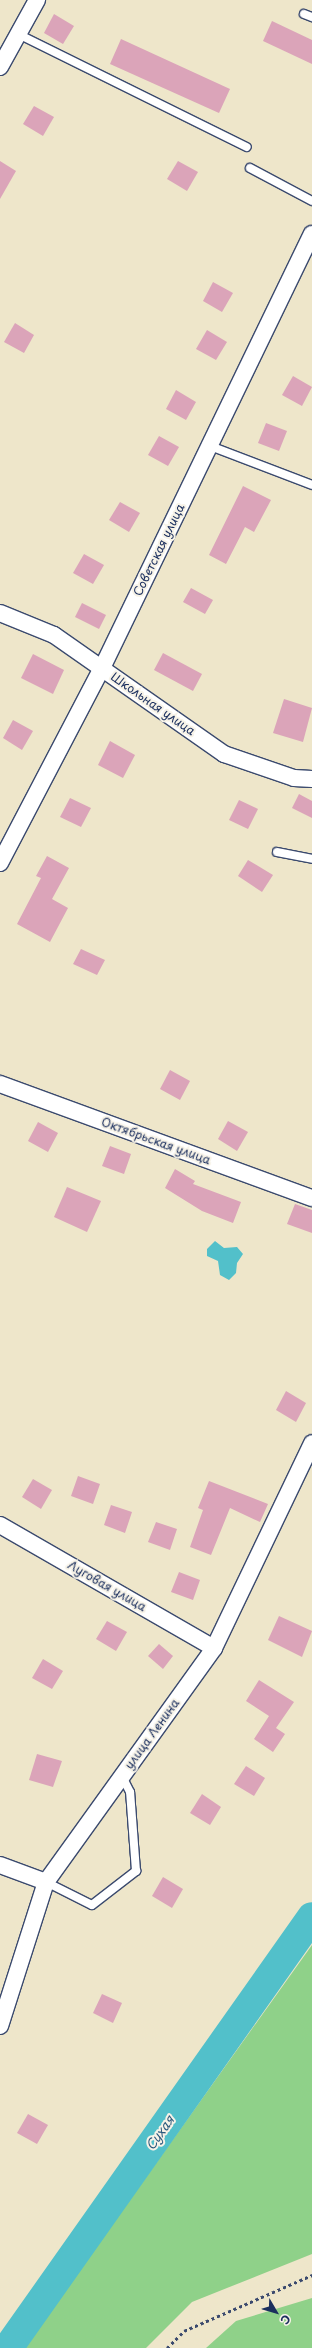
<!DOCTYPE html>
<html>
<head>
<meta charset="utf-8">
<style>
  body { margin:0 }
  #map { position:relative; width:312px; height:2348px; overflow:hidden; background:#eee6ca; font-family:"Playpen Sans",sans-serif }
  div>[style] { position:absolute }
  .green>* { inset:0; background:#8fd189 }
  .water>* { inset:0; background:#52c0ca }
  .river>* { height:30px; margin:-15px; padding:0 15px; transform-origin:15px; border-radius:15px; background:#52c0ca }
  .building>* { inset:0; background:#dba4b9 }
  .path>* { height:2.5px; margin-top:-1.25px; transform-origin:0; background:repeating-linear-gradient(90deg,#3b4a6e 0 3px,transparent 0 6px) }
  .roads { filter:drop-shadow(1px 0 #3b4a6e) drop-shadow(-1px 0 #3b4a6e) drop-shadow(0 1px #3b4a6e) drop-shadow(0 -1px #3b4a6e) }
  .service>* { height:8px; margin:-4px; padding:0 4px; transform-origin:4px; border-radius:4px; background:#fff }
  .minor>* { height:16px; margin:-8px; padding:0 8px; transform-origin:8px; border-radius:8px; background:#fff }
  span { translate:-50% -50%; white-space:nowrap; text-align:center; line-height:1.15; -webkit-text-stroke:4px #f7f3e8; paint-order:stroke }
  .street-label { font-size:12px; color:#1b2f5e }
  .water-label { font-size:13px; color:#2c5a7e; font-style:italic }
  .north { position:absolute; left:256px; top:2292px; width:40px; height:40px; -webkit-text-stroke:3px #f7f3e8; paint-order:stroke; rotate:128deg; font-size:11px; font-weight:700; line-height:16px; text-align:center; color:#1b2f5e }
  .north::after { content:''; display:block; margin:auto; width:14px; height:18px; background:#1b2f5e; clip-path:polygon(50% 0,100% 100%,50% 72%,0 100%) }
</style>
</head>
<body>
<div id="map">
  <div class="green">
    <div style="clip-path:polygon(312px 1945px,312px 2254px,192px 2302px,146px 2348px,24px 2348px)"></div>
    <div style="clip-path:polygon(312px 2298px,312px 2348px,206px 2348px,236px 2321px)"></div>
  </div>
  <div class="water">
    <div style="clip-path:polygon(215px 1241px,224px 1248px,237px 1247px,243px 1254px,237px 1263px,236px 1273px,229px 1280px,220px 1275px,218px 1261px,207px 1256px,207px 1249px)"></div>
  </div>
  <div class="river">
    <div style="left:8px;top:2348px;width:527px;rotate:-54.8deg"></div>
  </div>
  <div class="building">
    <div style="clip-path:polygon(54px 14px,74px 26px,63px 44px,44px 33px)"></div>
    <div style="clip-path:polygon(272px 21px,312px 40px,312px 64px,263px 41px)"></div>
    <div style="clip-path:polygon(121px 39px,230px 89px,219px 113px,110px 64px)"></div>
    <div style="clip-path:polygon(34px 106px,54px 117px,43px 136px,23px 124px)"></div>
    <div style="clip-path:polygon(0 161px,16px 171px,0 199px)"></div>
    <div style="clip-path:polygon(178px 161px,198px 172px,187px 191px,167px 179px)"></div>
    <div style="clip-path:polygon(213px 282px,233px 293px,222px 312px,203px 301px)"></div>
    <div style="clip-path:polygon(15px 323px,34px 335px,24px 353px,4px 342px)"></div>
    <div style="clip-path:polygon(207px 330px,227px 342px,216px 360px,196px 349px)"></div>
    <div style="clip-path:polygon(293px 376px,312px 387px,302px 406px,282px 395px)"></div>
    <div style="clip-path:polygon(176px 390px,196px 402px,186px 420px,166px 409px)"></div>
    <div style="clip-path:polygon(266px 423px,287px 431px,279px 451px,258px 443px)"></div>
    <div style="clip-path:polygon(159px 436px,179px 447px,168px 466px,148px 455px)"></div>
    <div style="clip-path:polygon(243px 486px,271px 500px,254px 532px,245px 527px,226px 564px,209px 555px)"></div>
    <div style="clip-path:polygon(120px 502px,140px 513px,129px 532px,109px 520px)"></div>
    <div style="clip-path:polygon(84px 554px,104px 565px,93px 584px,73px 573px)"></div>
    <div style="clip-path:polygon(191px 588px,213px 600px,205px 614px,183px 602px)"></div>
    <div style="clip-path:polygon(82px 603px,106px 615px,99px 629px,75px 617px)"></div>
    <div style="clip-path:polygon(163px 653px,202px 674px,193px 691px,154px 670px)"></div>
    <div style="clip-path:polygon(33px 654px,64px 670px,53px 694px,21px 678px)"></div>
    <div style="clip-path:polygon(284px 699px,312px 708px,303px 742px,273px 733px)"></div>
    <div style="clip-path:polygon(13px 720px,33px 731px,22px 750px,3px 738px)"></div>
    <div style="clip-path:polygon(110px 741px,135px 755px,123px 778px,98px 765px)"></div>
    <div style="clip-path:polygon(299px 794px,312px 801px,312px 818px,292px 808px)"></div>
    <div style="clip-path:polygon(70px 798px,91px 808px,81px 827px,60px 817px)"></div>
    <div style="clip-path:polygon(239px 800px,258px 809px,248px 829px,229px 820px)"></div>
    <div style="clip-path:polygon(47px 856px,69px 868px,52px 899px,68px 908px,50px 942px,17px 924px,41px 878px,36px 876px)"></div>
    <div style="clip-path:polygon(248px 860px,273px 875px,262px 892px,238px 876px)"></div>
    <div style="clip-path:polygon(81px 949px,105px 960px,97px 975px,73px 964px)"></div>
    <div style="clip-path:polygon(170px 1070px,190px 1081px,180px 1100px,160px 1089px)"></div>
    <div style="clip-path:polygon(228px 1121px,248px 1132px,237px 1151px,218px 1139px)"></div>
    <div style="clip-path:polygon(38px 1122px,58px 1133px,48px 1152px,28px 1141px)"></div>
    <div style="clip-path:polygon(110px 1146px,131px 1154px,124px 1174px,102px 1166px)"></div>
    <div style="clip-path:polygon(175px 1169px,195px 1181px,193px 1184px,241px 1202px,233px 1223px,202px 1211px,165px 1188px)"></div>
    <div style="clip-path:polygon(67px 1187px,101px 1201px,87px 1232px,54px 1217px)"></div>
    <div style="clip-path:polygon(295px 1204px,312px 1210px,312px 1233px,287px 1224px)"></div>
    <div style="clip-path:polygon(286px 1391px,306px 1403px,296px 1422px,276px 1410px)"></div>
    <div style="clip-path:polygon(78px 1476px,100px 1484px,93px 1504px,71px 1496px)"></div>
    <div style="clip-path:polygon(33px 1479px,52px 1490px,41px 1509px,22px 1497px)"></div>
    <div style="clip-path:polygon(209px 1481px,268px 1504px,260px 1522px,230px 1508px,211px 1555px,190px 1547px,203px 1510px,198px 1508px)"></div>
    <div style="clip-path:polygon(111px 1505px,132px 1512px,125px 1533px,104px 1525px)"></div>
    <div style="clip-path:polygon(156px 1522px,177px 1529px,170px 1550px,148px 1542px)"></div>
    <div style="clip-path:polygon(179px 1572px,200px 1580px,193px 1600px,171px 1592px)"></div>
    <div style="clip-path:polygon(279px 1616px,312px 1631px,302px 1657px,268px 1640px)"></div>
    <div style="clip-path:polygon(107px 1621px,127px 1632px,116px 1651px,96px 1639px)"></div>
    <div style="clip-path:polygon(159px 1644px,173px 1656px,163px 1669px,148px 1656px)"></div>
    <div style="clip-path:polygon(43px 1659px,63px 1671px,52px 1689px,32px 1678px)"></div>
    <div style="clip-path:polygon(259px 1680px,294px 1702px,276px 1728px,285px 1734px,273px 1752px,254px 1739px,269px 1716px,246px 1701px)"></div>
    <div style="clip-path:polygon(37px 1754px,62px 1761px,53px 1787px,29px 1780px)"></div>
    <div style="clip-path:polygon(246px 1766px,265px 1778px,254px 1796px,234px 1784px)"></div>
    <div style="clip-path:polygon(202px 1794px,221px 1807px,210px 1825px,190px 1813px)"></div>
    <div style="clip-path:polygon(163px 1877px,183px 1889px,172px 1908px,152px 1896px)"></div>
    <div style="clip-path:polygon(102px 1994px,122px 2003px,113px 2023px,93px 2013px)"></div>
    <div style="clip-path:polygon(28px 2114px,48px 2125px,37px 2144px,17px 2133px)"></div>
  </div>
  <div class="path">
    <div style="left:167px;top:2348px;width:24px;rotate:-45deg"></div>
    <div style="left:184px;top:2331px;width:140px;rotate:-23.6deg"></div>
  </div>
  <div class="roads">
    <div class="service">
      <div style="left:304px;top:14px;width:9px;rotate:21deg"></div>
      <div style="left:18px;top:34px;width:255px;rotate:26.3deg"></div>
      <div style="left:250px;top:168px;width:70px;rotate:28deg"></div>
      <div style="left:210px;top:446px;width:109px;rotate:20.9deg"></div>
      <div style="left:277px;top:852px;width:36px;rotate:11deg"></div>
      <div style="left:46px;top:1882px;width:51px;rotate:26.6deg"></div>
      <div style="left:92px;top:1905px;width:56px;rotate:-37.7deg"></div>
      <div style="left:136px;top:1871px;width:79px;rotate:-94.3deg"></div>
      <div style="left:130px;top:1792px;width:18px;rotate:-117deg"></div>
    </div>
    <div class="minor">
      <div style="left:0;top:67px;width:77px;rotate:-61.1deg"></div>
      <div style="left:0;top:613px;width:58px;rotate:22.2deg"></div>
      <div style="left:54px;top:635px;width:208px;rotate:35deg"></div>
      <div style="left:224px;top:754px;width:74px;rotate:18.9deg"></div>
      <div style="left:294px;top:778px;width:18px;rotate:3deg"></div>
      <div style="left:0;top:863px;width:220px;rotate:-62.4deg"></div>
      <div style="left:102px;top:668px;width:482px;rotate:-64.2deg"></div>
      <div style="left:0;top:1084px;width:332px;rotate:20.1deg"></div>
      <div style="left:0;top:1525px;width:247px;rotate:29.9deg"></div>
      <div style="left:0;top:1865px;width:49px;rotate:20.3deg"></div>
      <div style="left:0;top:2026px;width:151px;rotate:-72.3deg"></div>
      <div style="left:46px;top:1882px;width:288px;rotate:-54.3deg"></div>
      <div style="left:214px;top:1648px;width:227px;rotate:-64.4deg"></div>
    </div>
  </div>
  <div class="street-label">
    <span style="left:159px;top:550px;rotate:-64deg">Советская улица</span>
    <span style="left:153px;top:704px;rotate:35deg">Школьная улица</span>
    <span style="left:156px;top:1141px;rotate:20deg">Октябрьская улица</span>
    <span style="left:107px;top:1586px;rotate:30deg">Луговая улица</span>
    <span style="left:152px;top:1734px;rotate:-54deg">улица Ленина</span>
  </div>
  <div class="water-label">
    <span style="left:160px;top:2133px;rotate:-55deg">Сухая</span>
  </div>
  <div class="north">С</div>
</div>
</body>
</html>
